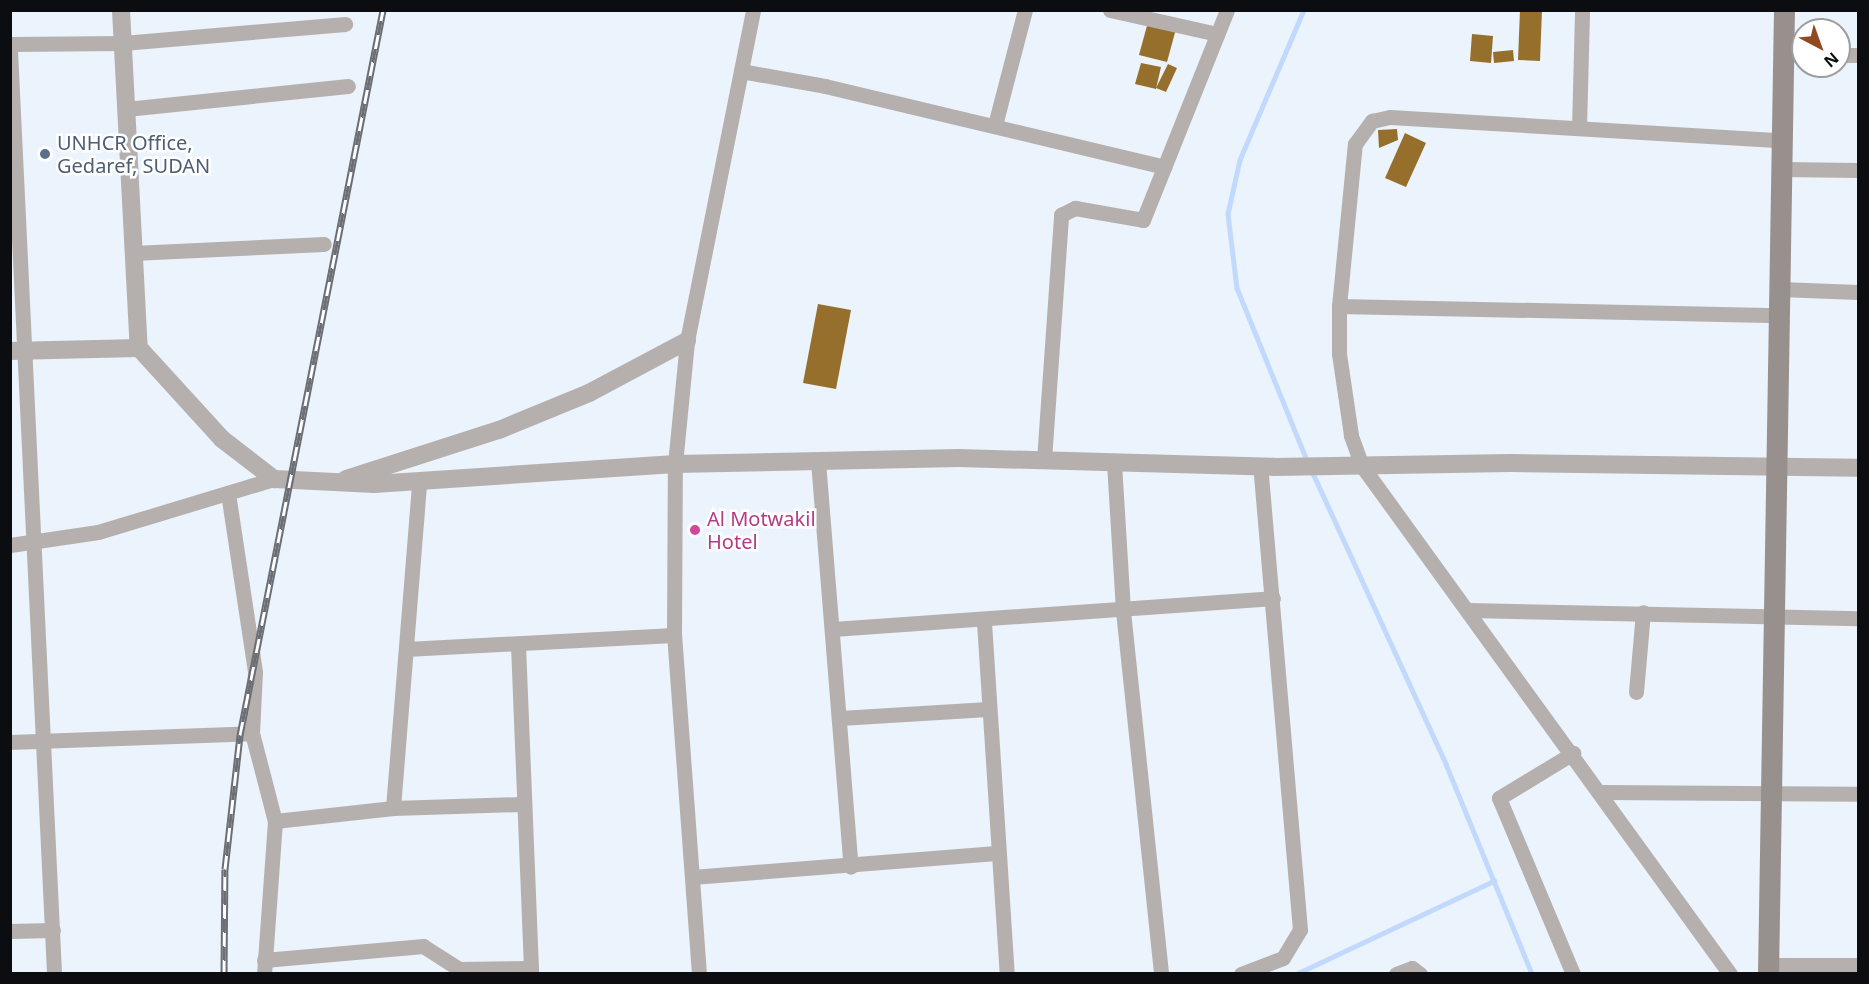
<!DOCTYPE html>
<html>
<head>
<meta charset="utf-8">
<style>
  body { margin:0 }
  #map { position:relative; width:1869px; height:984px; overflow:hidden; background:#ebf3fc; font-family:"Noto Sans",sans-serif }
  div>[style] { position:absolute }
  .stream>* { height:4.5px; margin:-2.25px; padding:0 2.25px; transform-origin:2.25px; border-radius:2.25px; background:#c2d9fe }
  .building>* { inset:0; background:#966f2d }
  .minor>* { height:15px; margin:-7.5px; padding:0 7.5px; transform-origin:7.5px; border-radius:7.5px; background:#b5b0ad }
  .tertiary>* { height:18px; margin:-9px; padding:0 9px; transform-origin:9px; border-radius:9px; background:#b5b0ad }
  .secondary>* { height:21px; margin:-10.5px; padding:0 10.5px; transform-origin:10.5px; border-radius:10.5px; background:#97908c }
  .rail>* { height:7px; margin-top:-3.5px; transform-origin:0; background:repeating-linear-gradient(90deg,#fff 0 14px,#6b6f75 0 28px); box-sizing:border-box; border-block:2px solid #6b6f75 }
  .dots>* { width:16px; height:16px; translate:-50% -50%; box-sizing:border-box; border:3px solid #fff; border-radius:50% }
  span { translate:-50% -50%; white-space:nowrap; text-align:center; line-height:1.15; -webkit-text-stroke:5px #fff; paint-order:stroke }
  .service-label { font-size:20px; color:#4e5e75 }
  .left { translate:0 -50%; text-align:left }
  .hotel-label { font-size:20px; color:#b23c85 }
  .frame { position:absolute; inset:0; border:12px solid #0b0d10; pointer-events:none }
  .north { position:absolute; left:1791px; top:18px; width:60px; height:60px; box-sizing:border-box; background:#fff; border:2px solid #9d9e9f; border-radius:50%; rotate:139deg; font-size:16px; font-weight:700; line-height:24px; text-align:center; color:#0b0d10 }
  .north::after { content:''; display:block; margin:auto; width:21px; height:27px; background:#904a22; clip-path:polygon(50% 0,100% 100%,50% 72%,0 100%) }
</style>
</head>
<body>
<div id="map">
  <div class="stream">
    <div style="left:1304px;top:10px;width:163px;rotate:113.1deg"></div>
    <div style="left:1240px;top:160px;width:55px;rotate:102.5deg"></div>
    <div style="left:1228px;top:214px;width:75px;rotate:83.1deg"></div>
    <div style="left:1237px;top:288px;width:189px;rotate:67.9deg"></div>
    <div style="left:1312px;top:471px;width:322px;rotate:65.4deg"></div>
    <div style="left:1446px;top:764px;width:227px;rotate:67.7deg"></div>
    <div style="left:1296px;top:974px;width:219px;rotate:-25.2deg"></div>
  </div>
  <div class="building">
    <div style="clip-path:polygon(1520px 10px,1542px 10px,1540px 61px,1518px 60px)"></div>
    <div style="clip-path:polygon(1148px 22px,1176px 29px,1167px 62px,1139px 55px)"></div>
    <div style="clip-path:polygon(1472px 34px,1493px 36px,1491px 63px,1470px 61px)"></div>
    <div style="clip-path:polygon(1513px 50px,1514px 61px,1494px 63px,1493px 52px)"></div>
    <div style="clip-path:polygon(1141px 63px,1161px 67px,1156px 89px,1135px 84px)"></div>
    <div style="clip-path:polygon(1168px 64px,1177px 68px,1166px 92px,1156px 88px)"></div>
    <div style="clip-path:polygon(1397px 129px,1398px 140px,1379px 148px,1378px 130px)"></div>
    <div style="clip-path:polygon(1405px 133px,1426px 143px,1406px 187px,1385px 178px)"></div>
    <div style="clip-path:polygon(818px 304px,851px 310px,836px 389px,803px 383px)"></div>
  </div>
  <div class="minor">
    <div style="left:1110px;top:10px;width:110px;rotate:12.6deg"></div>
    <div style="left:10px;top:44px;width:113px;rotate:-0.5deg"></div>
    <div style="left:123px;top:43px;width:223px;rotate:-4.9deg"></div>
    <div style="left:10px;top:50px;width:925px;rotate:87.27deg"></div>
    <div style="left:1783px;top:54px;width:20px;rotate:3deg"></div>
    <div style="left:1839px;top:55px;width:19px"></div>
    <div style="left:741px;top:71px;width:85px;rotate:10.1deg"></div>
    <div style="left:825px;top:86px;width:349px;rotate:13.4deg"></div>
    <div style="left:126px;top:109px;width:223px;rotate:-5.9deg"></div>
    <div style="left:995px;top:125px;width:119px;rotate:-75.4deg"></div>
    <div style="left:1579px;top:128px;width:118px;rotate:-88.5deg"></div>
    <div style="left:1780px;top:169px;width:78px;rotate:0.7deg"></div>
    <div style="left:133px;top:253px;width:191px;rotate:-2.7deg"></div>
    <div style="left:1779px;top:289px;width:79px;rotate:2.2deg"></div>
    <div style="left:1339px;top:306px;width:440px;rotate:1.2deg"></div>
    <div style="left:1044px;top:460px;width:246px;rotate:-86deg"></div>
    <div style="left:1061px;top:215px;width:16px;rotate:-27deg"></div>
    <div style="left:1075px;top:208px;width:69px;rotate:10deg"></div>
    <div style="left:1143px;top:220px;width:226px;rotate:-68.2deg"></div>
    <div style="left:818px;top:461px;width:407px;rotate:85.4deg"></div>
    <div style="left:1114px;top:463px;width:148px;rotate:86.5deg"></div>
    <div style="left:1123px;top:611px;width:365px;rotate:84deg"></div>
    <div style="left:228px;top:493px;width:181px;rotate:81.4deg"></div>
    <div style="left:255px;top:672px;width:61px;rotate:92.8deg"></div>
    <div style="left:252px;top:733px;width:91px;rotate:75.4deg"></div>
    <div style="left:275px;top:821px;width:153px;rotate:94.1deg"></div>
    <div style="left:10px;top:545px;width:89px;rotate:-8.4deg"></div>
    <div style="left:98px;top:532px;width:184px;rotate:-16.8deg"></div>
    <div style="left:1468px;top:610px;width:390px;rotate:1.2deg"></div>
    <div style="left:984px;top:622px;width:353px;rotate:86.3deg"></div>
    <div style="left:833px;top:629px;width:441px;rotate:-4deg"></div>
    <div style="left:518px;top:645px;width:329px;rotate:87.7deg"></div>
    <div style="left:406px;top:649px;width:268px;rotate:-3deg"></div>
    <div style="left:1636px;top:692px;width:80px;rotate:-85deg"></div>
    <div style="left:840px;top:718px;width:148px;rotate:-3.5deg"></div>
    <div style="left:10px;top:742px;width:242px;rotate:-2.1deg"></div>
    <div style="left:1603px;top:792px;width:255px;rotate:0.4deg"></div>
    <div style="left:393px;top:808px;width:327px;rotate:-85.4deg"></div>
    <div style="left:275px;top:821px;width:119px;rotate:-6.3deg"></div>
    <div style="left:393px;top:808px;width:130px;rotate:-1.8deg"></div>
    <div style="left:692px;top:877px;width:305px;rotate:-4.5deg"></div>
    <div style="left:10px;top:931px;width:43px;rotate:-1.3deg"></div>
    <div style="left:264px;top:960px;width:160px;rotate:-5deg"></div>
    <div style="left:423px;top:946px;width:43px;rotate:32.6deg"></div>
    <div style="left:459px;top:969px;width:72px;rotate:-0.8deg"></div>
    <div style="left:1767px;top:965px;width:91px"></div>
    <div style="left:699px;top:974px;width:340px;rotate:-94.2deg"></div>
    <div style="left:674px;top:635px;width:171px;rotate:-89.7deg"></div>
    <div style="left:675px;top:464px;width:124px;rotate:-84.4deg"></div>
    <div style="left:687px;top:341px;width:338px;rotate:-78.7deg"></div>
    <div style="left:1241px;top:974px;width:45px;rotate:-20.9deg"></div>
    <div style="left:1283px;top:958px;width:33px;rotate:-59deg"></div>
    <div style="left:1300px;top:930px;width:465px;rotate:-94.9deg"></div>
    <div style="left:1396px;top:974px;width:17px;rotate:-21deg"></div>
    <div style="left:1412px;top:968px;width:10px;rotate:37deg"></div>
    <div style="left:1573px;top:974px;width:191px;rotate:-112.8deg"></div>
    <div style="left:1499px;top:798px;width:87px;rotate:-31.3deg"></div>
    <div style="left:1730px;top:974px;width:627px;rotate:-125.92deg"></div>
    <div style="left:1362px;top:466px;width:33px;rotate:-110deg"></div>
    <div style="left:1351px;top:435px;width:82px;rotate:-98.4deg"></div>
    <div style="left:1339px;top:354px;width:48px;rotate:-90deg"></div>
    <div style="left:1339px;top:306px;width:163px;rotate:-84.4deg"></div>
    <div style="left:1355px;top:144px;width:29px;rotate:-54deg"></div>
    <div style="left:1372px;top:121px;width:18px;rotate:-13deg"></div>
    <div style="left:1390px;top:117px;width:392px;rotate:3.4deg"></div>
  </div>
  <div class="tertiary">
    <div style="left:121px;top:10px;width:338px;rotate:87deg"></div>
    <div style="left:139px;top:348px;width:123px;rotate:47.6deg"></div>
    <div style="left:222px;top:439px;width:66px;rotate:37.6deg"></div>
    <div style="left:274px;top:479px;width:100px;rotate:2.9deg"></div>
    <div style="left:374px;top:484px;width:302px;rotate:-3.8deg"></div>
    <div style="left:675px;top:464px;width:283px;rotate:-1.2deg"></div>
    <div style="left:958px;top:458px;width:316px;rotate:1.6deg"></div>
    <div style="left:1274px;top:467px;width:236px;rotate:-1deg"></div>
    <div style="left:1510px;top:463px;width:348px;rotate:0.8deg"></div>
    <div style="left:10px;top:351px;width:129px;rotate:-1.3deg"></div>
    <div style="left:346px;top:479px;width:161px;rotate:-17.8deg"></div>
    <div style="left:499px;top:430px;width:97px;rotate:-22.3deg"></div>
    <div style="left:589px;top:393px;width:111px;rotate:-28deg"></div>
  </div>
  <div class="secondary">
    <div style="left:1768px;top:974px;width:964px;rotate:-89.05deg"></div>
  </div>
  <div class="rail">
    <div style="left:224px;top:974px;width:105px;rotate:-89.5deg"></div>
    <div style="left:225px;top:869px;width:135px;rotate:-83.6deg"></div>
    <div style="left:240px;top:735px;width:739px;rotate:-78.84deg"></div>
  </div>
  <div class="dots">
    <div style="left:45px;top:154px;background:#5c6f8a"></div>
    <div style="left:695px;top:530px;background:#d1479c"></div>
  </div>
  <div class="service-label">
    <span class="left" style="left:57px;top:154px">UNHCR Office,<br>Gedaref, SUDAN</span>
  </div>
  <div class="hotel-label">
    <span class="left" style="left:707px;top:530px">Al Motwakil<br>Hotel</span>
  </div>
  <div class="frame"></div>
  <div class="north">N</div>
</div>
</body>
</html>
